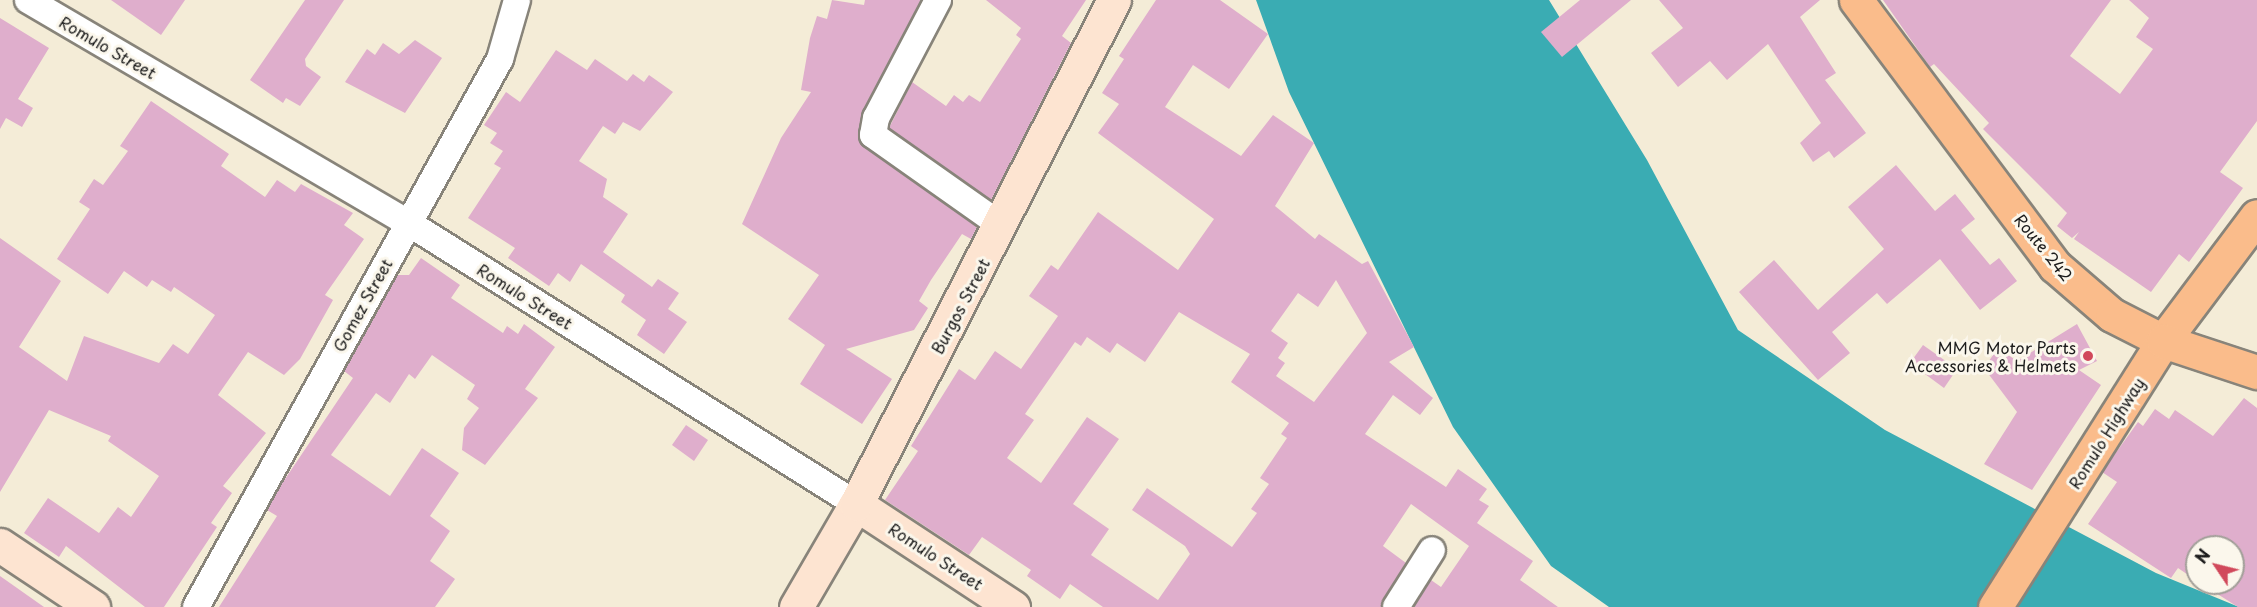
<!DOCTYPE html>
<html>
<head>
<meta charset="utf-8">
<style>
  body { margin:0 }
  #map { position:relative; width:2257px; height:607px; overflow:hidden; background:#f4ecd7; font-family:"Playpen Sans",sans-serif }
  div>[style] { position:absolute }
  .water>* { inset:0; background:#3aacb3 }
  .building>* { inset:0; background:#dfaecc }
  .roads { filter:drop-shadow(2px 0 #88847a) drop-shadow(-2px 0 #88847a) drop-shadow(0 2px #88847a) drop-shadow(0 -2px #88847a) }
  .street>* { height:26px; margin:-13px; padding:0 13px; transform-origin:13px; border-radius:13px; background:#fff }
  .secondary>* { height:33px; margin:-16.5px; padding:0 16.5px; transform-origin:16.5px; border-radius:16.5px; background:#fde4d1 }
  .primary>* { height:33px; margin:-16.5px; padding:0 16.5px; transform-origin:16.5px; border-radius:16.5px; background:#fabc8b }
  .highway>* { height:33px; margin:-16.5px; padding:0 16.5px; transform-origin:16.5px; border-radius:16.5px; background:#fabc8b }
  .dots>* { width:16px; height:16px; translate:-50% -50%; box-sizing:border-box; border:3px solid #fbf7ec; border-radius:50% }
  span { translate:-50% -50%; white-space:nowrap; text-align:center; line-height:1.15; -webkit-text-stroke:6px #fbf7ec; paint-order:stroke }
  .street-label { font-size:16px; color:#1c1c1c }
  .poi-label { font-size:16px; color:#1c1c1c }
  .right { translate:-100% -50%; text-align:right }
  .north { position:absolute; left:2185px; top:535px; width:60px; height:60px; box-sizing:border-box; background:#fbf7ec; border:2px solid #a29f99; border-radius:50%; rotate:305deg; font-size:16px; font-weight:700; line-height:24px; text-align:center; color:#1c1c1c }
  .north::after { content:''; display:block; margin:auto; width:21px; height:27px; background:#d1495b; clip-path:polygon(50% 0,100% 100%,50% 72%,0 100%) }
</style>
</head>
<body>
<div id="map">
  <div class="water">
    <div style="clip-path:polygon(1256px 0,1549px 0,1647px 160px,1738px 330px,1885px 430px,2156px 573px,2239px 607px,1609px 607px,1551px 566px,1453px 427px,1289px 92px)"></div>
  </div>
  <div class="building">
    <div style="clip-path:polygon(111px 0,185px 0,161px 35px)"></div>
    <div style="clip-path:polygon(305px 0,344px 0,305px 59px,306px 66px,321px 77px,300px 106px,286px 98px,283px 103px,250px 80px)"></div>
    <div style="clip-path:polygon(832px 0,864px 5px,865px 0,921px 0,863px 111px,859px 140px,977px 227px,971px 239px,962px 234px,931px 280px,919px 301px,928px 308px,914px 330px,846px 349px,892px 379px,862px 424px,800px 384px,825px 345px,788px 319px,819px 275px,742px 224px,781px 138px,811px 92px,801px 90px,810px 38px,817px 16px,827px 19px)"></div>
    <div style="clip-path:polygon(986px 0,1086px 0,1062px 36px,1071px 43px,991px 200px,889px 128px,912px 82px,946px 106px,954px 95px,963px 102px,969px 95px,980px 102px,1021px 39px,1016px 35px,1021px 28px)"></div>
    <div style="clip-path:polygon(evenodd,1156px 0,1220px 0,1268px 34px,1229px 89px,1193px 65px,1165px 107px,1241px 156px,1273px 115px,1314px 143px,1275px 206px,1315px 239px,1319px 234px,1362px 264px,1368px 261px,1414px 347px,1389px 362px,1433px 398px,1420px 415px,1393px 395px,1365px 434px,1446px 487px,1458px 469px,1487px 489px,1479px 500px,1489px 506px,1477px 523px,1533px 561px,1520px 580px,1558px 607px,1414px 607px,1431px 580px,1441px 587px,1469px 546px,1411px 504px,1383px 546px,1406px 563px,1381px 607px,1103px 607px,1070px 584px,1060px 599px,1027px 576px,1031px 570px,982px 537px,969px 555px,885px 500px,918px 451px,911px 446px,959px 369px,975px 380px,995px 351px,1021px 369px,1058px 316px,1029px 296px,1051px 265px,1058px 270px,1098px 212px,1178px 270px,1214px 219px,1098px 133px,1119px 104px,1102px 93px,1124px 59px,1119px 56px,1156px 0,1336px 280px,1367px 333px,1314px 402px,1276px 376px,1285px 363px,1278px 358px,1288px 343px,1271px 331px,1298px 293px,1318px 307px,1336px 280px,1156px 0,1179px 312px,1250px 354px,1231px 382px,1289px 423px,1281px 434px,1287px 438px,1260px 478px,1269px 484px,1251px 509px,1257px 513px,1232px 547px,1147px 488px,1132px 510px,1185px 546px,1190px 554px,1158px 600px,1091px 555px,1109px 529px,1073px 504px,1119px 439px,1087px 417px,1041px 483px,1007px 458px,1034px 420px,1025px 414px,1075px 342px,1081px 346px,1087px 337px,1110px 353px,1117px 343px,1145px 362px,1179px 312px)"></div>
    <div style="clip-path:polygon(1580px 0,1631px 0,1562px 57px,1541px 32px)"></div>
    <div style="clip-path:polygon(1659px 0,1820px 0,1800px 17px,1836px 73px,1825px 80px,1866px 133px,1834px 158px,1829px 151px,1813px 162px,1800px 143px,1821px 123px,1768px 44px,1727px 80px,1710px 61px,1678px 87px,1651px 53px,1683px 28px)"></div>
    <div style="clip-path:polygon(1883px 0,2111px 0,2070px 56px,2120px 94px,2153px 49px,2136px 37px,2149px 18px,2129px 0,2257px 0,2257px 121px,2220px 172px,2243px 188px,2189px 262px,2179px 254px,2151px 292px,2074px 239px,2079px 232px,2072px 238px,2057px 226px,2067px 213px,1983px 129px,1989px 123px,1934px 64px,1930px 67px)"></div>
    <div style="clip-path:polygon(0 18px,49px 48px,18px 99px,33px 108px,22px 127px,6px 118px,0 129px)"></div>
    <div style="clip-path:polygon(415px 40px,442px 58px,405px 113px,345px 82px,367px 49px,375px 55px,383px 43px,399px 54px)"></div>
    <div style="clip-path:polygon(556px 50px,587px 70px,595px 59px,627px 81px,633px 74px,644px 82px,649px 75px,673px 92px,640px 131px,623px 122px,615px 134px,603px 126px,579px 161px,607px 179px,603px 197px,628px 214px,603px 252px,652px 287px,658px 279px,679px 293px,668px 309px,687px 322px,664px 354px,637px 335px,646px 320px,621px 302px,625px 295px,581px 264px,570px 282px,558px 273px,549px 286px,508px 258px,515px 248px,468px 218px,501px 168px,494px 164px,503px 151px,490px 143px,497px 133px,484px 125px,506px 92px,520px 102px)"></div>
    <div style="clip-path:polygon(151px 101px,229px 154px,221px 166px,265px 197px,277px 180px,295px 192px,301px 184px,353px 213px,344px 225px,364px 239px,325px 295px,333px 300px,300px 359px,284px 375px,248px 352px,218px 395px,266px 433px,223px 486px,232px 493px,211px 523px,217px 527px,164px 607px,145px 607px,66px 546px,59px 557px,24px 533px,48px 498px,99px 533px,118px 507px,131px 517px,159px 476px,108px 441px,111px 436px,49px 410px,0 492px,0 238px,61px 281px,19px 347px,67px 381px,84px 336px,159px 363px,173px 344px,188px 354px,215px 315px,174px 287px,171px 292px,152px 280px,147px 287px,124px 271px,108px 294px,57px 259px,90px 209px,79px 202px,94px 179px,103px 185px,128px 151px,120px 146px)"></div>
    <div style="clip-path:polygon(1896px 165px,1935px 211px,1955px 194px,1975px 219px,1961px 230px,1990px 265px,1999px 258px,2017px 281px,1980px 310px,1940px 259px,1887px 304px,1877px 293px,1832px 332px,1850px 353px,1818px 380px,1739px 292px,1774px 260px,1818px 310px,1884px 249px,1848px 207px)"></div>
    <div style="clip-path:polygon(421px 258px,460px 285px,451px 298px,503px 333px,507px 326px,518px 334px,524px 324px,555px 347px,525px 389px,538px 398px,485px 465px,462px 450px,464px 428px,479px 408px,467px 399px,475px 385px,432px 355px,415px 379px,409px 374px,390px 403px,376px 393px,331px 455px,390px 496px,422px 448px,459px 473px,430px 516px,450px 531px,430px 561px,455px 579px,435px 607px,219px 607px,277px 516px,267px 510px,277px 491px,353px 378px,344px 371px,397px 275px,409px 275px)"></div>
    <div style="clip-path:polygon(2077px 324px,2097px 361px,2079px 370px,2101px 385px,2032px 490px,1984px 464px,2017px 412px,1984px 368px,1998px 348px,2017px 361px)"></div>
    <div style="clip-path:polygon(1923px 345px,1957px 369px,1944px 388px,1910px 363px)"></div>
    <div style="clip-path:polygon(2244px 398px,2257px 408px,2257px 607px,2238px 607px,2200px 583px,2233px 583px,2233px 547px,2197px 547px,2197px 581px,2178px 568px,2171px 578px,2088px 524px,2117px 482px,2102px 472px,2138px 422px,2143px 426px,2155px 409px,2169px 419px,2175px 410px,2213px 436px)"></div>
    <div style="clip-path:polygon(686px 425px,708px 440px,694px 461px,672px 445px)"></div>
    <div style="clip-path:polygon(0 576px,44px 607px,0 607px)"></div>
  </div>
  <div class="roads">
    <div class="street">
      <div style="left:28px;top:0;width:439px;rotate:30.4deg"></div>
      <div style="left:407px;top:222px;width:530px;rotate:32.13deg"></div>
      <div style="left:938px;top:0;width:133px;rotate:117.7deg"></div>
      <div style="left:876px;top:118px;width:17px;rotate:100deg"></div>
      <div style="left:873px;top:135px;width:158px;rotate:35.2deg"></div>
      <div style="left:196px;top:607px;width:627px;rotate:-60.98deg"></div>
      <div style="left:500px;top:59px;width:61px;rotate:-73.9deg"></div>
      <div style="left:1396px;top:607px;width:67px;rotate:-57.7deg"></div>
    </div>
    <div class="secondary">
      <div style="left:856px;top:504px;width:188px;rotate:33.3deg"></div>
      <div style="left:0;top:545px;width:112px;rotate:33.7deg"></div>
      <div style="left:796px;top:607px;width:119px;rotate:-59.8deg"></div>
      <div style="left:856px;top:504px;width:566px;rotate:-62.89deg"></div>
    </div>
    <div class="primary">
      <div style="left:1856px;top:0;width:332px;rotate:53.2deg"></div>
      <div style="left:2055px;top:266px;width:75px;rotate:40.7deg"></div>
      <div style="left:2112px;top:315px;width:57px;rotate:27deg"></div>
      <div style="left:2163px;top:341px;width:156px;rotate:-53.1deg"></div>
    </div>
    <div class="highway">
      <div style="left:1995px;top:607px;width:315px;rotate:-57.7deg"></div>
      <div style="left:2163px;top:341px;width:99px;rotate:18.3deg"></div>
    </div>
  </div>
  <div class="dots">
    <div style="left:2088px;top:356px;background:#d1495b"></div>
  </div>
  <div class="street-label">
    <span style="left:108px;top:47px;rotate:30deg">Romulo Street</span>
    <span style="left:2044px;top:247px;rotate:51deg">Route 242</span>
    <span style="left:525px;top:296px;rotate:32deg">Romulo Street</span>
    <span style="left:362px;top:305px;rotate:-61deg">Gomez Street</span>
    <span style="left:960px;top:306px;rotate:-62deg">Burgos Street</span>
    <span style="left:2106px;top:433px;rotate:-58deg">Romulo Highway</span>
    <span style="left:936px;top:556px;rotate:33deg">Romulo Street</span>
  </div>
  <div class="poi-label">
    <span class="right" style="left:2076px;top:356px">MMG Motor Parts<br>Accessories &amp; Helmets</span>
  </div>
  <div class="north">N</div>
</div>
</body>
</html>
